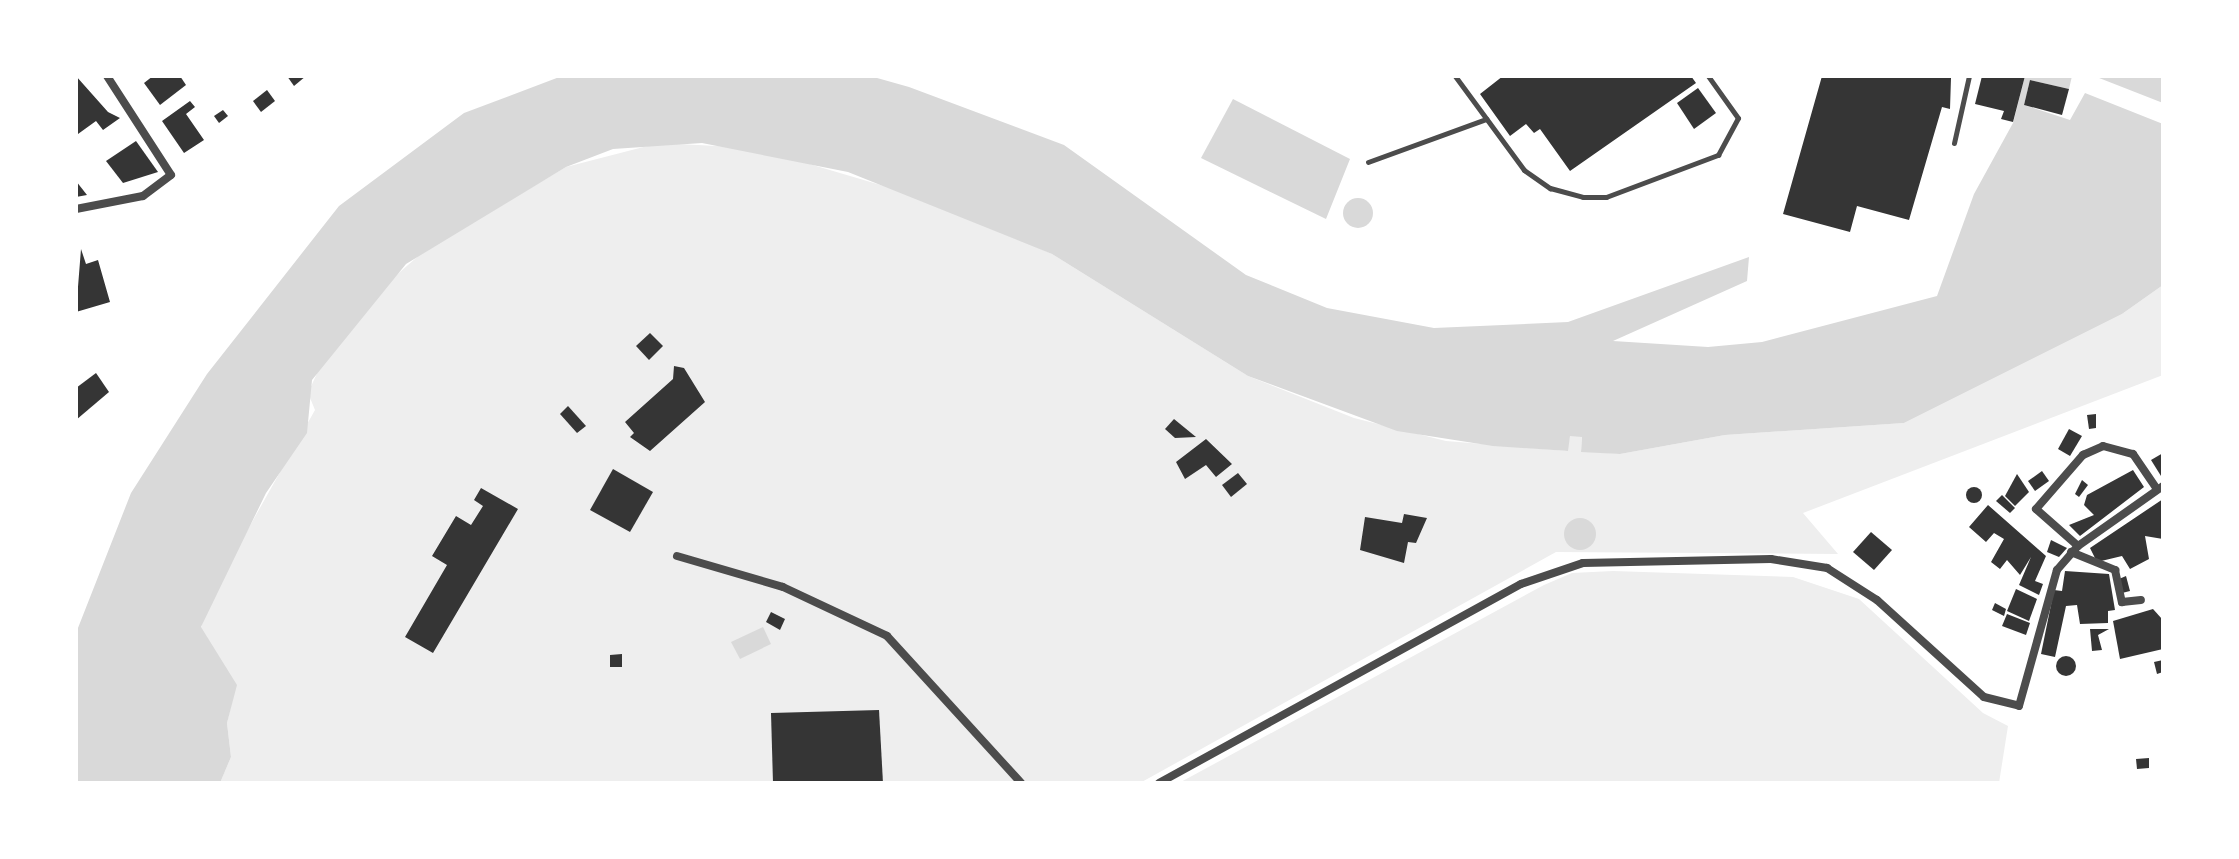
<!DOCTYPE html>
<html>
<head>
<meta charset="utf-8">
<style>
  body { margin:0 }
  #map { position:relative; width:2239px; height:859px; overflow:hidden; background:#fff; font-family:Arial,sans-serif }
  div>[style] { position:absolute }
  .green>* { inset:0; background:#eee }
  .water>* { inset:0; background:#d9d9d9 }
  .round { border-radius:50% }
  .building>* { inset:0; background:#353535 }
  .service>* { height:5px; margin:-2.5px; padding:0 2.5px; transform-origin:2.5px; border-radius:2.5px; background:#4c4c4c }
  .minor>* { height:8px; margin:-4px; padding:0 4px; transform-origin:4px; border-radius:4px; background:#4c4c4c }
  span { translate:-50% -50%; white-space:nowrap; text-align:center; line-height:1.15; -webkit-text-stroke:7px #fff; paint-order:stroke }
  .frame { position:absolute; inset:0; border:78px solid #fff; pointer-events:none }
</style>
</head>
<body>
<div id="map">
  <div class="green">
    <div style="clip-path:polygon(659px 143px,755px 148px,928px 199px,1052px 254px,1248px 376px,1354px 418px,1446px 441px,1567px 451px,1570px 435px,1582px 436px,1581px 451px,1620px 454px,1725px 435px,1904px 423px,2122px 314px,2163px 285px,2163px 375px,1803px 513px,1838px 554px,1556px 552px,1140px 783px,220px 783px,231px 757px,227px 723px,236px 685px,201px 628px,211px 595px,315px 410px,308px 393px,319px 369px,384px 286px,424px 251px,566px 167px)"></div>
    <div style="clip-path:polygon(1613px 571px,1793px 577px,1859px 599px,1983px 713px,2008px 726px,1999px 783px,1179px 783px,1544px 585px,1572px 573px)"></div>
  </div>
  <div class="water">
    <div style="clip-path:polygon(562px 76px,870px 76px,909px 87px,1064px 145px,1246px 275px,1327px 308px,1434px 328px,1568px 322px,1749px 257px,1747px 281px,1613px 341px,1708px 347px,1762px 342px,1937px 296px,1974px 194px,2013px 123px,2025px 76px,2072px 76px,2069px 89px,2030px 80px,2024px 105px,2070px 120px,2085px 93px,2163px 124px,2163px 285px,2122px 314px,1904px 423px,1725px 435px,1620px 454px,1581px 452px,1582px 437px,1570px 436px,1568px 451px,1493px 446px,1397px 431px,1248px 376px,1052px 254px,848px 172px,702px 143px,613px 149px,566px 167px,406px 264px,312px 380px,307px 433px,266px 493px,201px 627px,237px 685px,227px 723px,231px 757px,220px 783px,76px 783px,76px 633px,131px 493px,207px 374px,339px 206px,464px 113px)"></div>
    <div style="clip-path:polygon(2094px 76px,2163px 76px,2163px 103px)"></div>
    <div style="clip-path:polygon(1233px 99px,1350px 159px,1326px 219px,1201px 158px)"></div>
    <div class="round" style="left:1343px;top:198px;width:30px;height:30px"></div>
    <div class="round" style="left:1564px;top:518px;width:32px;height:32px"></div>
    <div style="clip-path:polygon(763px 627px,771px 644px,740px 659px,731px 642px)"></div>
  </div>
  <div class="building">
    <div style="clip-path:polygon(76px 76px,108px 112px,120px 118px,103px 130px,96px 121px,78px 134px)"></div>
    <div style="clip-path:polygon(153px 76px,180px 76px,186px 85px,160px 105px,144px 83px)"></div>
    <div style="clip-path:polygon(287px 76px,306px 76px,294px 86px)"></div>
    <div style="clip-path:polygon(1503px 76px,1691px 76px,1696px 83px,1570px 171px,1540px 129px,1534px 133px,1526px 124px,1510px 136px,1480px 94px)"></div>
    <div style="clip-path:polygon(1822px 76px,1951px 78px,1950px 109px,1942px 107px,1909px 220px,1857px 206px,1850px 232px,1783px 214px)"></div>
    <div style="clip-path:polygon(1982px 76px,2025px 76px,2013px 122px,2001px 119px,2004px 111px,1975px 104px)"></div>
    <div style="clip-path:polygon(2030px 80px,2069px 89px,2062px 115px,2024px 105px)"></div>
    <div style="clip-path:polygon(1698px 88px,1716px 113px,1694px 129px,1677px 103px)"></div>
    <div style="clip-path:polygon(267px 90px,275px 101px,261px 112px,253px 101px)"></div>
    <div style="clip-path:polygon(190px 101px,195px 107px,186px 114px,204px 140px,184px 153px,162px 121px)"></div>
    <div style="clip-path:polygon(223px 110px,228px 116px,219px 123px,214px 116px)"></div>
    <div style="clip-path:polygon(136px 141px,158px 172px,123px 183px,106px 161px)"></div>
    <div style="clip-path:polygon(76px 181px,87px 195px,76px 197px)"></div>
    <div style="clip-path:polygon(81px 249px,86px 264px,98px 260px,110px 302px,76px 312px)"></div>
    <div style="clip-path:polygon(650px 333px,663px 346px,649px 360px,636px 346px)"></div>
    <div style="clip-path:polygon(674px 366px,684px 368px,705px 402px,650px 451px,630px 437px,634px 433px,625px 422px,673px 379px)"></div>
    <div style="clip-path:polygon(96px 373px,109px 392px,76px 420px,76px 388px)"></div>
    <div style="clip-path:polygon(568px 406px,586px 426px,577px 433px,560px 414px)"></div>
    <div style="clip-path:polygon(2096px 414px,2096px 428px,2089px 429px,2087px 415px)"></div>
    <div style="clip-path:polygon(1174px 419px,1196px 437px,1175px 438px,1165px 429px)"></div>
    <div style="clip-path:polygon(2069px 429px,2082px 436px,2070px 456px,2058px 449px)"></div>
    <div style="clip-path:polygon(1206px 439px,1232px 464px,1216px 477px,1206px 465px,1185px 479px,1176px 462px)"></div>
    <div style="clip-path:polygon(2163px 453px,2163px 475px,2161px 476px,2151px 460px)"></div>
    <div style="clip-path:polygon(613px 469px,653px 492px,630px 532px,590px 510px)"></div>
    <div style="clip-path:polygon(2133px 470px,2144px 487px,2080px 536px,2069px 525px,2094px 515px,2084px 505px,2087px 495px)"></div>
    <div style="clip-path:polygon(2042px 471px,2049px 481px,2035px 491px,2028px 481px)"></div>
    <div style="clip-path:polygon(1238px 473px,1247px 484px,1231px 497px,1222px 485px)"></div>
    <div style="clip-path:polygon(2017px 474px,2029px 492px,2015px 506px,2005px 496px)"></div>
    <div style="clip-path:polygon(2082px 480px,2088px 485px,2079px 497px,2075px 494px)"></div>
    <div class="round" style="left:1966px;top:487px;width:16px;height:16px"></div>
    <div style="clip-path:polygon(481px 488px,518px 509px,433px 653px,405px 637px,447px 565px,432px 556px,456px 516px,471px 525px,483px 506px,474px 500px)"></div>
    <div style="clip-path:polygon(2002px 495px,2015px 508px,2010px 513px,1996px 501px)"></div>
    <div style="clip-path:polygon(2163px 499px,2163px 539px,2145px 536px,2149px 559px,2130px 569px,2122px 556px,2097px 562px,2090px 548px)"></div>
    <div style="clip-path:polygon(1988px 505px,2046px 556px,2035px 581px,2043px 584px,2039px 595px,2019px 585px,2031px 557px,2020px 575px,2007px 560px,2000px 569px,1991px 562px,2004px 539px,1994px 533px,1986px 542px,1969px 527px)"></div>
    <div style="clip-path:polygon(1404px 514px,1427px 518px,1416px 543px,1408px 542px,1404px 563px,1360px 550px,1365px 517px,1402px 523px)"></div>
    <div style="clip-path:polygon(1871px 532px,1892px 550px,1874px 570px,1853px 552px)"></div>
    <div style="clip-path:polygon(2051px 540px,2067px 548px,2059px 557px,2047px 552px)"></div>
    <div style="clip-path:polygon(2065px 571px,2109px 574px,2115px 610px,2108px 611px,2108px 623px,2080px 624px,2077px 605px,2066px 606px,2055px 657px,2041px 654px,2054px 590px,2062px 591px)"></div>
    <div style="clip-path:polygon(2126px 576px,2130px 591px,2122px 593px,2119px 579px)"></div>
    <div style="clip-path:polygon(2016px 589px,2037px 599px,2029px 621px,2007px 611px)"></div>
    <div style="clip-path:polygon(1995px 603px,2006px 609px,2004px 616px,1992px 610px)"></div>
    <div style="clip-path:polygon(2153px 609px,2162px 619px,2163px 649px,2120px 659px,2113px 621px)"></div>
    <div style="clip-path:polygon(771px 612px,785px 619px,780px 630px,766px 622px)"></div>
    <div style="clip-path:polygon(2007px 614px,2030px 623px,2026px 635px,2002px 626px)"></div>
    <div style="clip-path:polygon(2090px 629px,2109px 629px,2098px 635px,2102px 650px,2092px 651px)"></div>
    <div style="clip-path:polygon(622px 654px,622px 667px,610px 667px,610px 655px)"></div>
    <div class="round" style="left:2056px;top:656px;width:20px;height:20px"></div>
    <div style="clip-path:polygon(2163px 660px,2163px 672px,2157px 674px,2154px 662px)"></div>
    <div style="clip-path:polygon(879px 710px,883px 783px,773px 783px,771px 713px)"></div>
    <div style="clip-path:polygon(2149px 758px,2149px 768px,2137px 769px,2136px 759px)"></div>
  </div>
  <div class="service">
    <div style="left:1455px;top:76px;width:117px;rotate:53.7deg"></div>
    <div style="left:1524px;top:170px;width:32px;rotate:35deg"></div>
    <div style="left:1550px;top:188px;width:34px;rotate:15deg"></div>
    <div style="left:1583px;top:197px;width:23px"></div>
    <div style="left:1606px;top:197px;width:120px;rotate:-20.6deg"></div>
    <div style="left:1718px;top:155px;width:42px;rotate:-61.6deg"></div>
    <div style="left:1738px;top:118px;width:52px;rotate:-125.5deg"></div>
    <div style="left:1954px;top:143px;width:69px;rotate:-77.4deg"></div>
    <div style="left:1368px;top:162px;width:126px;rotate:-20deg"></div>
  </div>
  <div class="minor">
    <div style="left:76px;top:209px;width:68px;rotate:-11deg"></div>
    <div style="left:143px;top:196px;width:35px;rotate:-37deg"></div>
    <div style="left:171px;top:175px;width:118px;rotate:-122.9deg"></div>
    <div style="left:2078px;top:546px;width:56px;rotate:-138.6deg"></div>
    <div style="left:2036px;top:509px;width:72px;rotate:-49deg"></div>
    <div style="left:2083px;top:455px;width:22px;rotate:-24deg"></div>
    <div style="left:2103px;top:446px;width:31px;rotate:15deg"></div>
    <div style="left:2133px;top:454px;width:42px;rotate:55.6deg"></div>
    <div style="left:2071px;top:552px;width:48px;rotate:22.2deg"></div>
    <div style="left:2115px;top:570px;width:33px;rotate:78deg"></div>
    <div style="left:2122px;top:602px;width:19px;rotate:-6deg"></div>
    <div style="left:677px;top:556px;width:110px;rotate:16.3deg"></div>
    <div style="left:783px;top:587px;width:115px;rotate:25.2deg"></div>
    <div style="left:887px;top:636px;width:199px;rotate:47.6deg"></div>
    <div style="left:1159px;top:783px;width:413px;rotate:-28.8deg"></div>
    <div style="left:1521px;top:584px;width:65px;rotate:-18.7deg"></div>
    <div style="left:1583px;top:563px;width:188px;rotate:-1.2deg"></div>
    <div style="left:1771px;top:559px;width:57px;rotate:9.1deg"></div>
    <div style="left:1827px;top:568px;width:59px;rotate:32.6deg"></div>
    <div style="left:1877px;top:600px;width:144px;rotate:42.2deg"></div>
    <div style="left:1984px;top:697px;width:36px;rotate:14deg"></div>
    <div style="left:2019px;top:706px;width:141px;rotate:-74.4deg"></div>
    <div style="left:2057px;top:570px;width:32px;rotate:-49deg"></div>
    <div style="left:2078px;top:546px;width:104px;rotate:-35.2deg"></div>
  </div>
  <div class="frame"></div>
</div>
</body>
</html>
